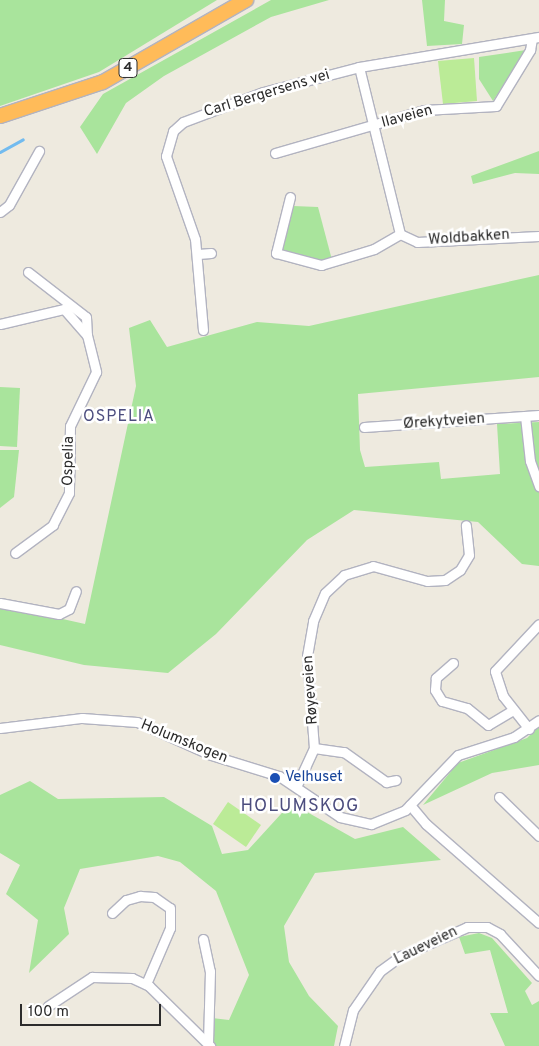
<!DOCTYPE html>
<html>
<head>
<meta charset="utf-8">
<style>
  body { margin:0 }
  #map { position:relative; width:539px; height:1046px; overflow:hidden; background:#eeeadf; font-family:Overpass,sans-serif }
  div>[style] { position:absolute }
  .green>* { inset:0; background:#a9e49c }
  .pitch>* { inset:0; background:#bbeb97 }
  .stream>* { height:3px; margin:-1.5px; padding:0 1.5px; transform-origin:1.5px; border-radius:1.5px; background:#72bbef }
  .roads { filter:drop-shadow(1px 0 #b2b3c0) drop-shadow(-1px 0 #b2b3c0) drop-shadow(0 1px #b2b3c0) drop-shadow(0 -1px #b2b3c0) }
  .minor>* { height:9px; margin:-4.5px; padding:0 4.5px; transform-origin:4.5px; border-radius:4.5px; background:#fff }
  .highway>* { height:14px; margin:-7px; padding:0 7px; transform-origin:7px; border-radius:7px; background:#ffbb59 }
  .dots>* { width:14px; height:14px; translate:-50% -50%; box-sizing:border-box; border:2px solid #fff; border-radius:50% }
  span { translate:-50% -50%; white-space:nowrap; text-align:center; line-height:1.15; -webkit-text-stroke:5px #fff; paint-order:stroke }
  .shield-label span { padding:1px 4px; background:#fff; border:1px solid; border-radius:4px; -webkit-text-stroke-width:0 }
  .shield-label { font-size:14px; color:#2c2c2c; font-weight:700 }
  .street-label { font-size:15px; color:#2c2c2c }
  .transit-label { font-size:15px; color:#164399 }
  .left { translate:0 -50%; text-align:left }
  .neighbourhood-label { font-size:16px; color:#4c4d7e; letter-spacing:1px }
  .quarter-label { font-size:18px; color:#4c4d7e; letter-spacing:1px }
  .scale { position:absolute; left:20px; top:1004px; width:141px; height:22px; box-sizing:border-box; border:2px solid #2c2c2c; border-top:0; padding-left:6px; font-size:15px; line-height:18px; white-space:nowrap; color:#2c2c2c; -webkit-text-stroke:4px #fff; paint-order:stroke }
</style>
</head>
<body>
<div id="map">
  <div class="green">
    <div style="clip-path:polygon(0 0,217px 0,99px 72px,0 106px)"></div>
    <div style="clip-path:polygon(271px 0,329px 0,271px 17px,164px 76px,126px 103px,97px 154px,80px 127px,103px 94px)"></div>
    <div style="clip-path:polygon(422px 0,445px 0,444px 21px,464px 25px,462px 44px,427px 46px)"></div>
    <div style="clip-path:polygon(526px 50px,493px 101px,479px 79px,479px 57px)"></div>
    <div style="clip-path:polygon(539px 151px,539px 174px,515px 173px,473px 184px,471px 176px)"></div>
    <div style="clip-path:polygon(293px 206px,318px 207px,332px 260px,310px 260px,280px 250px)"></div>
    <div style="clip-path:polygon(539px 275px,539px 377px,358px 394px,360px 450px,365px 467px,439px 462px,441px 479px,500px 474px,497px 424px,539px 422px,539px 566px,522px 564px,478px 522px,354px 510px,307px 540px,216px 634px,168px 673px,84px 665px,0 645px,0 605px,85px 624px,136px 386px,129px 328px,150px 320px,167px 347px,257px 322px,309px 326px)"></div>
    <div style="clip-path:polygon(0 387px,20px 388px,17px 447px,0 446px)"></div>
    <div style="clip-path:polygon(0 450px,19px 450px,14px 497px,0 508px)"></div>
    <div style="clip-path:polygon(539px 726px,539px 765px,492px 773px,423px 805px,458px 763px,527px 738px)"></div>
    <div style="clip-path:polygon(30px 781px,58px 799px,164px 797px,212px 826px,222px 854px,248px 850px,291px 803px,355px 839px,403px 827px,441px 860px,315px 873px,284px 926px,289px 962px,309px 996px,338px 1026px,334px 1046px,213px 1046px,212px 1018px,229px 1020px,249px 975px,216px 891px,180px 862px,158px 856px,80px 869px,64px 908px,69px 934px,29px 973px,38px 920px,6px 894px,20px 865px,0 853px,0 795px)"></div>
    <div style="clip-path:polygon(479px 933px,492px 938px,532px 983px,525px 991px,532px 1005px,539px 1001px,539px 1046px,505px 1046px,490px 1013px,508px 1013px,490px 950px,465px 954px,459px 937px)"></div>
  </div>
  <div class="pitch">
    <div style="clip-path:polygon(474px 58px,477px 101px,443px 104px,438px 61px)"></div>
    <div style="clip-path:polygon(228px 802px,261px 825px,246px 847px,213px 824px)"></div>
  </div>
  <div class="stream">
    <div style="left:0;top:152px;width:26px;rotate:-29deg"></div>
  </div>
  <div class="roads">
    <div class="minor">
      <div style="left:359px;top:67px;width:172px;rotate:76.2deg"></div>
      <div style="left:400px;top:234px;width:19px;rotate:25deg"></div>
      <div style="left:417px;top:242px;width:122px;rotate:-2.8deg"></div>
      <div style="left:275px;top:153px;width:155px;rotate:-16.1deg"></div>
      <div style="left:424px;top:110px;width:72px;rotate:-3.2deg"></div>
      <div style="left:496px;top:106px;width:66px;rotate:-58.7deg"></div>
      <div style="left:530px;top:50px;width:11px;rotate:-80deg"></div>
      <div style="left:290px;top:197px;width:58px;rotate:104deg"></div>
      <div style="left:276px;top:253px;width:47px;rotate:14.9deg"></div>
      <div style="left:321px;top:265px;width:55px;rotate:-16.8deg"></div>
      <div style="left:374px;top:249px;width:30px;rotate:-30deg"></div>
      <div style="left:0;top:212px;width:11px;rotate:-38deg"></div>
      <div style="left:9px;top:205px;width:62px;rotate:-60.9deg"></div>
      <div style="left:198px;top:254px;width:13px;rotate:-4deg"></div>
      <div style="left:28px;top:272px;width:73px;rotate:37.8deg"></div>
      <div style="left:86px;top:317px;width:18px;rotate:87deg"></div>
      <div style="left:0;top:324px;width:66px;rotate:-13.2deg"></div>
      <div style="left:64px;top:309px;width:35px;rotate:49deg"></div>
      <div style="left:87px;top:335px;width:38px;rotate:76deg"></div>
      <div style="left:96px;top:372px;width:60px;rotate:115.7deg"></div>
      <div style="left:70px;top:426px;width:67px;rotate:90.9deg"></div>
      <div style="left:69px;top:493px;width:36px;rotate:117deg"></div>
      <div style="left:53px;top:525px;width:47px;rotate:143.6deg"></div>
      <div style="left:203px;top:330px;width:91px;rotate:-95deg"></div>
      <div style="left:195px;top:239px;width:88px;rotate:-109.3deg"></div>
      <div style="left:166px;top:156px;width:26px;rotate:-74deg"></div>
      <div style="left:173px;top:131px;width:13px;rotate:-42deg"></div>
      <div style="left:183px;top:122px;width:85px;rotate:-20.6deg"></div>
      <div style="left:263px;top:92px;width:99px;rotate:-14.6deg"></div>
      <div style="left:359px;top:67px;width:182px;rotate:-9.5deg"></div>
      <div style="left:525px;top:416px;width:45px;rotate:83.7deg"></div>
      <div style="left:530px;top:461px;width:27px;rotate:70deg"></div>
      <div style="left:364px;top:427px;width:175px;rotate:-3.9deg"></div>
      <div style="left:0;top:603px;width:60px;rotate:10.6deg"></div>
      <div style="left:59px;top:614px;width:11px;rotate:-27deg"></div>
      <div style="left:69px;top:609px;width:19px;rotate:-69deg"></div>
      <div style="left:453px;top:663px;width:23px;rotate:139deg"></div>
      <div style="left:436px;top:678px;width:12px;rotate:95deg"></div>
      <div style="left:435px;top:690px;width:13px;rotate:58deg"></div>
      <div style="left:442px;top:701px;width:26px;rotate:16deg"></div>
      <div style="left:467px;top:708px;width:27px;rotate:39deg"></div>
      <div style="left:488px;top:725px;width:29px;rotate:-31deg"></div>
      <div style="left:0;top:728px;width:83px;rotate:-7deg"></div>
      <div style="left:82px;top:718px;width:55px;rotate:4.2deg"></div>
      <div style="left:137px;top:722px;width:81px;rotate:24deg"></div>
      <div style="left:211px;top:755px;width:71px;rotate:17.2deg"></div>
      <div style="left:279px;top:776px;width:73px;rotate:33.9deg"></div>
      <div style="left:340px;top:817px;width:32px;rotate:13deg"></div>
      <div style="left:371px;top:824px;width:37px;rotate:-22deg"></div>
      <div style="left:405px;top:810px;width:76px;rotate:-46.1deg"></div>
      <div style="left:458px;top:755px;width:59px;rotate:-17.8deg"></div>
      <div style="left:514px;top:737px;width:30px;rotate:-34deg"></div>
      <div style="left:529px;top:729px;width:42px;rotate:-128.2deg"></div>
      <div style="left:503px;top:696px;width:26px;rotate:-108deg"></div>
      <div style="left:495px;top:671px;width:64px;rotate:-46.9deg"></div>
      <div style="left:314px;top:748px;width:30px;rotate:8deg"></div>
      <div style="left:344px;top:752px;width:52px;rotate:35.5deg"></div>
      <div style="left:386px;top:782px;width:10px;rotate:-11deg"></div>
      <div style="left:296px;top:787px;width:43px;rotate:-65.2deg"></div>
      <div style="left:314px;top:748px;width:92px;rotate:-94.4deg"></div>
      <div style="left:307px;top:656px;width:36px;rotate:-80deg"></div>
      <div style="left:313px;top:621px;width:30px;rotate:-67deg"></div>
      <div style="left:325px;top:593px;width:26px;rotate:-43deg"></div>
      <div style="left:344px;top:575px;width:30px;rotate:-17deg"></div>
      <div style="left:373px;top:566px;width:56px;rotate:15.5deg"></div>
      <div style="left:427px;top:581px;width:18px;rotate:-3deg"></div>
      <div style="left:445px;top:580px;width:18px;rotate:-34deg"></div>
      <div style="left:460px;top:570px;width:17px;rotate:-59deg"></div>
      <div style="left:469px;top:555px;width:30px;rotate:-96deg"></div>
      <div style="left:499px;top:797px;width:56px;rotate:44.3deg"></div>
      <div style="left:410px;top:805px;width:25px;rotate:50deg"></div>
      <div style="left:426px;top:824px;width:150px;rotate:41.2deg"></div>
      <div style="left:112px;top:913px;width:19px;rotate:-43deg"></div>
      <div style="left:126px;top:900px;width:15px;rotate:-16deg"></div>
      <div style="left:140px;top:896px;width:14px;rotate:4deg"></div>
      <div style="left:154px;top:897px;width:19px;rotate:35deg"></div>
      <div style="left:170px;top:908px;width:20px;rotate:90deg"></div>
      <div style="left:170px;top:928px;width:61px;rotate:113.2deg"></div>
      <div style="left:203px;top:939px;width:33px;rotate:78deg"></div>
      <div style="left:210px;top:971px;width:71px;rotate:91.6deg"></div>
      <div style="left:48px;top:1006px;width:53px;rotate:-33.4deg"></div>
      <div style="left:92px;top:977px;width:40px;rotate:1.4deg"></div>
      <div style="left:132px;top:978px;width:19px;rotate:25deg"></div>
      <div style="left:149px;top:986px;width:86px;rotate:44.5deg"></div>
      <div style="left:344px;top:1046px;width:37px;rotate:-76deg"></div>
      <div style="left:353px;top:1010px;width:47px;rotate:-55.3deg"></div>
      <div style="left:380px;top:971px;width:26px;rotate:-36deg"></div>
      <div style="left:401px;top:956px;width:72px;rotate:-23.7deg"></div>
      <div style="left:467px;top:927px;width:20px"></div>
      <div style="left:487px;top:927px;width:15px;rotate:28deg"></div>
      <div style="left:500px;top:934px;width:57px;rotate:47.1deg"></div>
    </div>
    <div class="highway">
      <div style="left:0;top:116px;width:108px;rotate:-18.3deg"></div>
      <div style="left:103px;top:82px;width:165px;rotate:-29.8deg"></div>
    </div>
  </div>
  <div class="dots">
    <div style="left:275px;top:778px;background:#1a4fb4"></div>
  </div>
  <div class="shield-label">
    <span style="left:128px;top:68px">4</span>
  </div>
  <div class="street-label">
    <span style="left:267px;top:94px;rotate:-17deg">Carl Bergersens vei</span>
    <span style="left:407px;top:117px;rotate:-15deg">Ilaveien</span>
    <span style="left:469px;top:238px;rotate:-4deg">Woldbakken</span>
    <span style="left:444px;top:422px;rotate:-4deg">Ørekytveien</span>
    <span style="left:69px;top:461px;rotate:-89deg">Ospelia</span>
    <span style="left:311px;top:690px;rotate:-94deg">Røyeveien</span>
    <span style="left:184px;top:742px;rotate:22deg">Holumskogen</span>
    <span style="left:426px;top:946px;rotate:-26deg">Laueveien</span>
  </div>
  <div class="transit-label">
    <span class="left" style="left:285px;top:778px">Velhuset</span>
  </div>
  <div class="neighbourhood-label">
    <span style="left:119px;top:417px">OSPELIA</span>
  </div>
  <div class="quarter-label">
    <span style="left:300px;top:807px">HOLUMSKOG</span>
  </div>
  <div class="scale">100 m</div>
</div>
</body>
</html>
